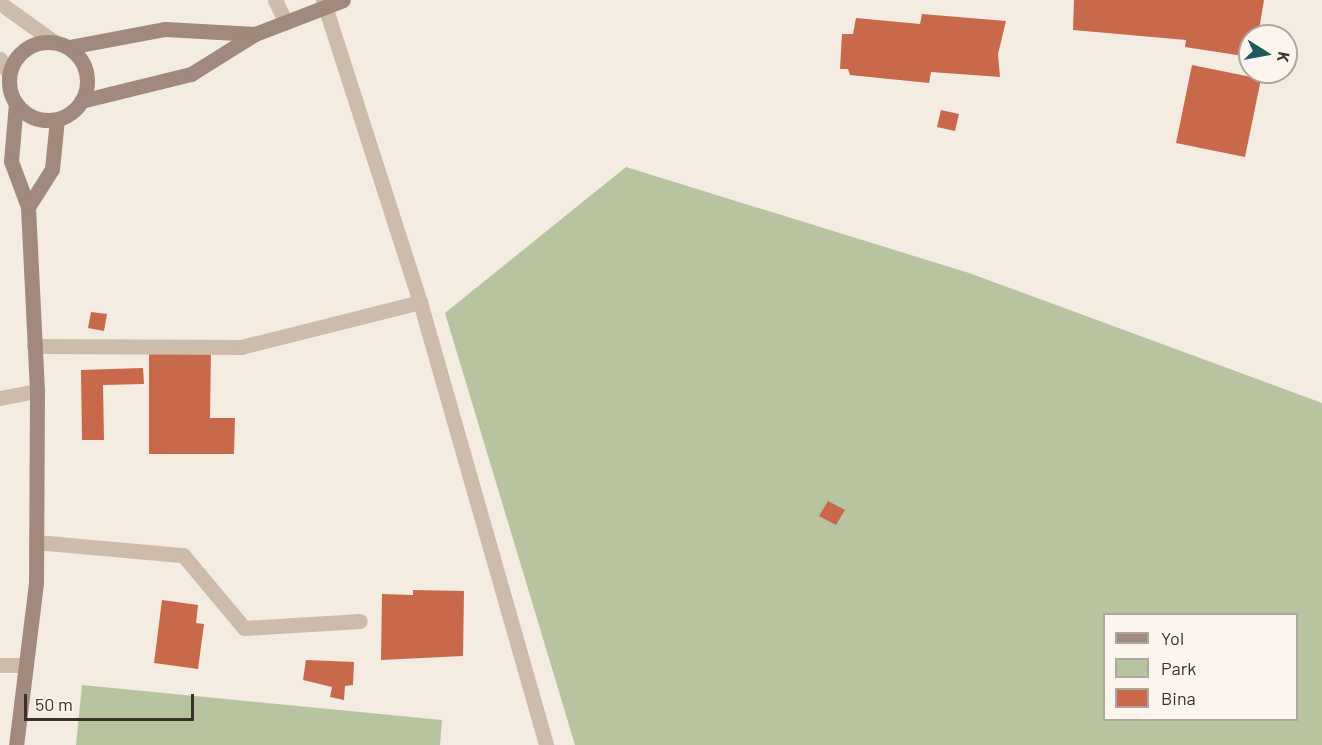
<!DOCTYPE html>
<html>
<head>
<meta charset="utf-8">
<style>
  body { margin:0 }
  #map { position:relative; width:1322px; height:745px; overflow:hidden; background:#f4ebe1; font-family:Barlow,sans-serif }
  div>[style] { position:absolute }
  .green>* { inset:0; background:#b8c4a0 }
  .building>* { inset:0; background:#c8694b }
  .street>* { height:15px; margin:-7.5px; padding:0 7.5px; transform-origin:7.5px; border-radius:7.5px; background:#cdbbac }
  .secondary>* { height:15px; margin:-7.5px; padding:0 7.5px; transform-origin:7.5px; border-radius:7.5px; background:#a18a7d }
  .secondary>.ring { margin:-7.5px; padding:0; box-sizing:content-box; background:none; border:15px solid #a18a7d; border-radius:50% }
  span { translate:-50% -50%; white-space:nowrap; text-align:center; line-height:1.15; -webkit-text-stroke:6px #fbf5ee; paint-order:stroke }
  .legend { position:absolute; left:1103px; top:613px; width:195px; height:108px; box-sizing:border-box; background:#fbf5ee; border:2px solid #aea6a0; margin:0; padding:8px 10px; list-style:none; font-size:18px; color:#3b302b }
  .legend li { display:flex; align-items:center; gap:12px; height:30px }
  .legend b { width:30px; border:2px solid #aea6a0 }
  .north { position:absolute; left:1238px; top:24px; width:60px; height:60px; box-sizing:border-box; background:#fbf5ee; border:2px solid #aea6a0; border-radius:50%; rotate:101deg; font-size:16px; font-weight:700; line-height:24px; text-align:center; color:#3b302b }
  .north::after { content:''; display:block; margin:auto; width:21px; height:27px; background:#1f5a5e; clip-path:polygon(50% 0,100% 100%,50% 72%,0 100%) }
  .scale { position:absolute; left:24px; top:694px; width:170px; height:27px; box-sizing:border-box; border:3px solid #3b302b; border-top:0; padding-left:8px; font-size:18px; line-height:21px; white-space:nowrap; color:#3b302b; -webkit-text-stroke:4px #fbf5ee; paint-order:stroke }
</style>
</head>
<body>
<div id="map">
  <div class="green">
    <div style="clip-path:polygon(evenodd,626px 167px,969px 273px,1322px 403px,1322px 745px,575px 745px,445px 313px,626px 167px,1104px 614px,1296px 614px,1296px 720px,1104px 720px,1104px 614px)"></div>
    <div style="clip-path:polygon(82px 685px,442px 720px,440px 745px,76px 745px)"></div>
  </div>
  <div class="building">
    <div style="clip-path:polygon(1074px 0,1264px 0,1258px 36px,1250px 36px,1250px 57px,1185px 47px,1186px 40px,1073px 30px)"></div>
    <div style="clip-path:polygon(922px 14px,1006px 21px,998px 54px,1000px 77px,931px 72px,929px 83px,850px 75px,848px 69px,840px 69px,842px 34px,853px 34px,856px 18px,920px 24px)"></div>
    <div style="clip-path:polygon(1192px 65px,1261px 79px,1245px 157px,1176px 143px)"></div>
    <div style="clip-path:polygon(941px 110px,959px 114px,955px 131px,937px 127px)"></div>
    <div style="clip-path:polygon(91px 312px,107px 314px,104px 331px,88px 328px)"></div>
    <div style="clip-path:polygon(149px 348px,211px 349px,210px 418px,235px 418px,234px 454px,149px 454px)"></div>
    <div style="clip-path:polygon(143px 368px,144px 384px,103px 385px,104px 440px,82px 440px,81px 370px)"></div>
    <div style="clip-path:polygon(828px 501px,845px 510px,836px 525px,819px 516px)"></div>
    <div style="clip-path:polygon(413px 590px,464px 591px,463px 656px,381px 660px,382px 594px,413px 595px)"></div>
    <div style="clip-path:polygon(162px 600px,198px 605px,196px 623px,204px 624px,198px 669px,154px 663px)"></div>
    <div style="clip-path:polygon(306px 660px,354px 662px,353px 685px,345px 686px,344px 700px,330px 697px,332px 687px,303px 680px)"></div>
  </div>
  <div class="street">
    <div style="left:275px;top:0;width:25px;rotate:64deg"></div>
    <div style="left:323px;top:0;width:317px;rotate:72.2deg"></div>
    <div style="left:420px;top:302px;width:461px;rotate:74.1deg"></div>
    <div style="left:0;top:3px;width:67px;rotate:35.8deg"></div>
    <div style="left:0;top:59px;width:17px;rotate:59deg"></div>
    <div style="left:34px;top:346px;width:207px;rotate:0.3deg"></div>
    <div style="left:241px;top:347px;width:185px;rotate:-14.1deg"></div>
    <div style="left:0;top:398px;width:38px;rotate:-11deg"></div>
    <div style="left:36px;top:542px;width:148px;rotate:5.1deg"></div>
    <div style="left:183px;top:555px;width:95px;rotate:50.1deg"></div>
    <div style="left:244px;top:628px;width:116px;rotate:-3.5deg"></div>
    <div style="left:0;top:665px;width:26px"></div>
  </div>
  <div class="secondary">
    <div class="ring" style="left:9px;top:42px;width:63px;height:63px"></div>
    <div style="left:69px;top:47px;width:98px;rotate:-10.6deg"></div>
    <div style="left:165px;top:29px;width:90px;rotate:3.2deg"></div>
    <div style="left:81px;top:101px;width:113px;rotate:-13.8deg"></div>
    <div style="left:191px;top:74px;width:75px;rotate:-32deg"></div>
    <div style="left:255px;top:34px;width:94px;rotate:-21.1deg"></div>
    <div style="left:16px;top:103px;width:58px;rotate:94.9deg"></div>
    <div style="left:11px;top:161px;width:49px;rotate:69.7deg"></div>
    <div style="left:28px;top:207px;width:184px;rotate:87.2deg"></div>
    <div style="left:37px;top:391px;width:192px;rotate:90.3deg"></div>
    <div style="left:36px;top:583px;width:163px;rotate:97deg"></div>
    <div style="left:28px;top:207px;width:45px;rotate:-57.7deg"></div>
    <div style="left:52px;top:169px;width:50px;rotate:-84.3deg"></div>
  </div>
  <ul class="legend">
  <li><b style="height:8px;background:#a18a7d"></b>Yol</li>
  <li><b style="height:16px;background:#b8c4a0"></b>Park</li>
  <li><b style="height:16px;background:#c8694b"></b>Bina</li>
  </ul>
  <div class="north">K</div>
  <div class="scale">50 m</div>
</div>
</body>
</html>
